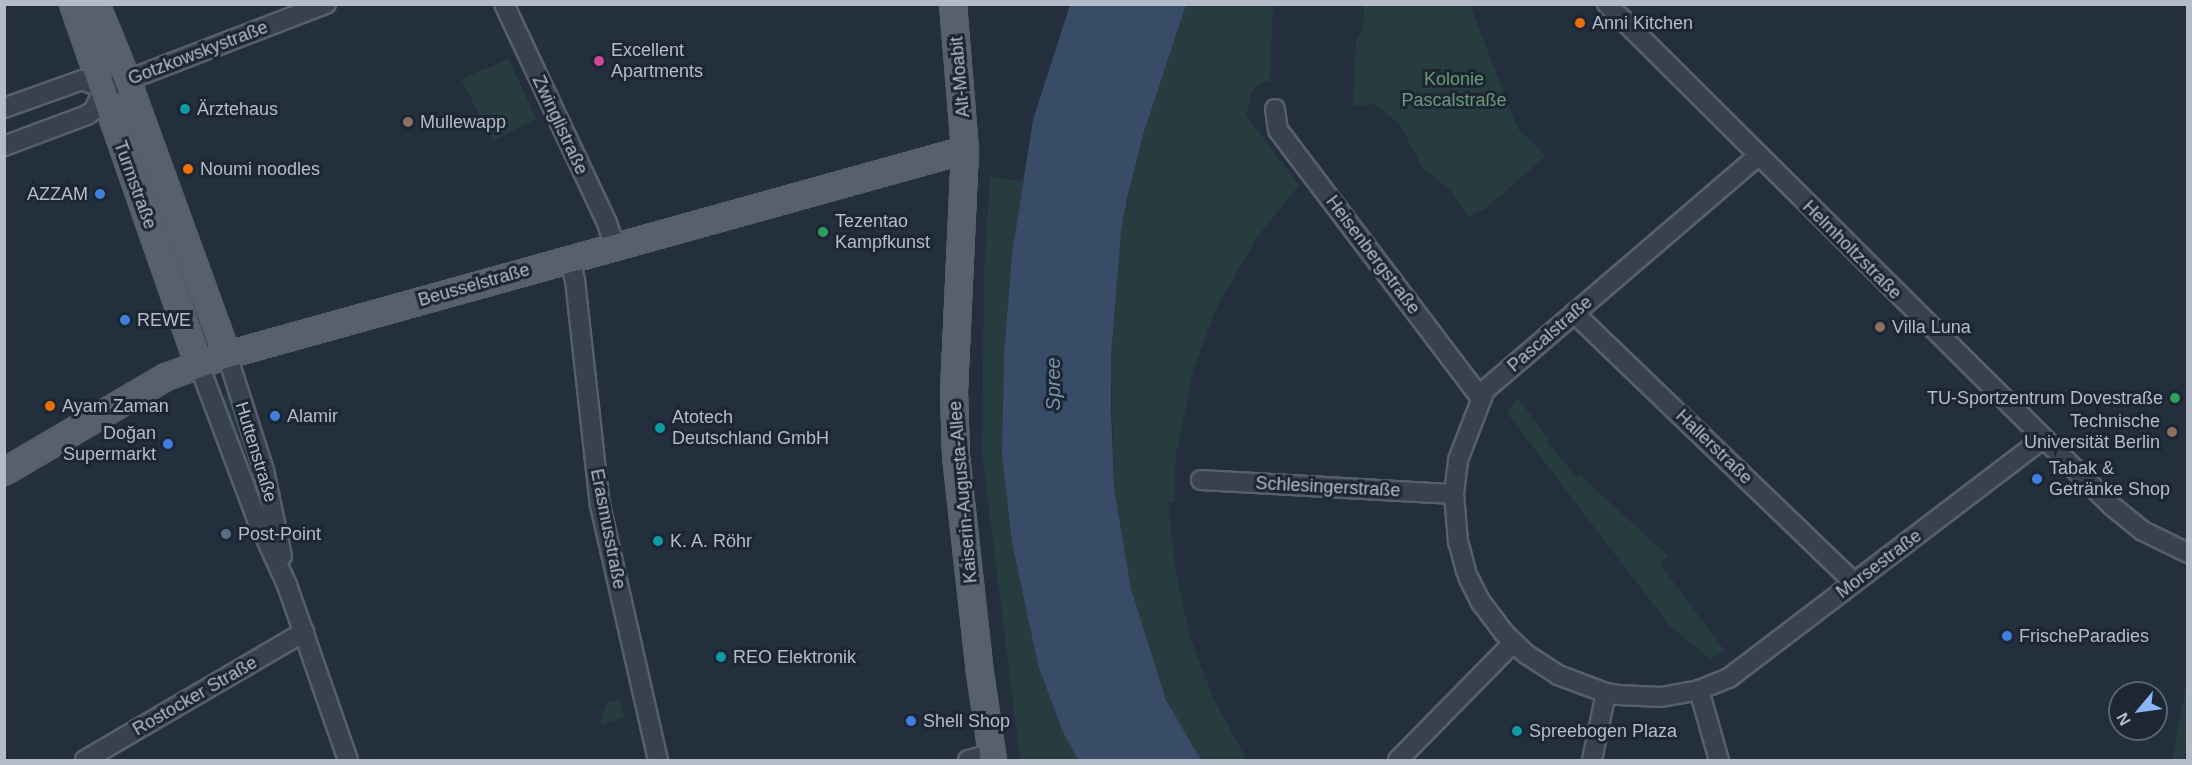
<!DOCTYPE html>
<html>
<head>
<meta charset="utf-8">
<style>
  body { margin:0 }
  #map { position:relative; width:2192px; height:765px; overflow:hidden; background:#242f3e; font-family:Helvetica,sans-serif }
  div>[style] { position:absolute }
  .green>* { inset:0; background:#263c3f }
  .water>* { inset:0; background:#394c67 }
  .roads { filter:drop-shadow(2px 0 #565f6c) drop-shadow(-2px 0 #565f6c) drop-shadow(0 2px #565f6c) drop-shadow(0 -2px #565f6c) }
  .minor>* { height:18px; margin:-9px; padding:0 9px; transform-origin:9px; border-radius:9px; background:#38414e }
  .major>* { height:24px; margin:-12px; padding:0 12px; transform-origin:12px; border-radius:12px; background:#56606e }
  .dots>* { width:16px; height:16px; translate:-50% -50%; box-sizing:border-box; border:3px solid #1d2633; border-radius:50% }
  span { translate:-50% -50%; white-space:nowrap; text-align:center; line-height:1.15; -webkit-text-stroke:6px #1d2633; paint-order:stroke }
  .poi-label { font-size:18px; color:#b4bcc9 }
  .left { translate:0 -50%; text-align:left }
  .right { translate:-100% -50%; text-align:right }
  .street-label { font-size:18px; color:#b4bcc9 }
  .park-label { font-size:18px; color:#6b9a76 }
  .water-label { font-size:20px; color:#7c92b1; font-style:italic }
  .frame { position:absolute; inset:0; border:6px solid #b4bcc9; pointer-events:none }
  .north { position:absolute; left:2108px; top:681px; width:60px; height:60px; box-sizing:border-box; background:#1d2633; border:2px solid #59626f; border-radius:50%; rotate:241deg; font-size:16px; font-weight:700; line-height:24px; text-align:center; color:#b4bcc9 }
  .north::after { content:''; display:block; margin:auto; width:21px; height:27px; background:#8ab4f8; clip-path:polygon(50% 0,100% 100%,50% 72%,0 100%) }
</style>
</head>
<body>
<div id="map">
  <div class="green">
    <div style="clip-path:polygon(1186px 5px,1273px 5px,1270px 81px,1265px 81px,1252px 91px,1246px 115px,1299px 185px,1258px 236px,1217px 307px,1193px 371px,1176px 455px,1174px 501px,1168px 502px,1176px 572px,1190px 637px,1213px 698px,1247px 760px,1201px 760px,1176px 721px,1159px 681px,1131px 589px,1114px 488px,1111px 356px,1121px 233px,1135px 161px)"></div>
    <div style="clip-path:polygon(1364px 5px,1470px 5px,1518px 129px,1546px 156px,1485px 209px,1468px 217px,1451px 191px,1422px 167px,1399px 123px,1373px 104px,1353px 106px,1356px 40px,1363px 29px)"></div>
    <div style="clip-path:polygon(509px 59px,536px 119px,493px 141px,461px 79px)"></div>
    <div style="clip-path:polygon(133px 131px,200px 315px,195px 317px,127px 133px)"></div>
    <div style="clip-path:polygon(990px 177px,1023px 181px,1012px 254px,1004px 354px,1002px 455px,1012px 542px,1038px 665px,1062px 730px,1078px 760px,1020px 760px,982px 452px,984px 274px)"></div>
    <div style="clip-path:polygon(228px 394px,254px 474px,250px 478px,222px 397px)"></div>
    <div style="clip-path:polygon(1518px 398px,1549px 440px,1547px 442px,1577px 477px,1580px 475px,1668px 556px,1660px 564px,1725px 651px,1710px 659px,1669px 625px,1507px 413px)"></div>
    <div style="clip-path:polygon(2187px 682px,2187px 740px,2184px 760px,2172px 760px)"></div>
    <div style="clip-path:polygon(620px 699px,624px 718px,602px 724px,601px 718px,608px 702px)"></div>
  </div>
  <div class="water">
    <div style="clip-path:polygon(1070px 5px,1186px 5px,1143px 135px,1127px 198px,1121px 233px,1111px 356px,1111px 409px,1114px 488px,1131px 589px,1166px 700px,1201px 760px,1078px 760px,1062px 730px,1038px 665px,1012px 542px,1002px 455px,1004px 354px,1012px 254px,1033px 120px)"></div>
  </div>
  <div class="roads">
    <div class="minor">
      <div style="left:504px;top:4px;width:242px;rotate:64.8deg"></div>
      <div style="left:607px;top:223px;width:25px;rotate:72deg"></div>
      <div style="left:1607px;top:4px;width:712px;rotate:44.83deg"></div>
      <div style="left:2112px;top:506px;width:40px;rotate:39deg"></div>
      <div style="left:2143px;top:531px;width:50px;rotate:26.1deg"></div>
      <div style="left:104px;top:89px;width:238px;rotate:-21deg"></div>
      <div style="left:4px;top:108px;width:83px;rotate:-19.7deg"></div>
      <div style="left:82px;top:80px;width:24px;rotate:22deg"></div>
      <div style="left:1275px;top:109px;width:21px;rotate:82deg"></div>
      <div style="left:1278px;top:130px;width:335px;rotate:52.9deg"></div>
      <div style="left:4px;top:146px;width:89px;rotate:-20.5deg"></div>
      <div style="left:87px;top:115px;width:9px;rotate:-36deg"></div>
      <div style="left:94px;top:110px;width:23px;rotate:-65deg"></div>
      <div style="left:570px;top:259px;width:22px;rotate:77deg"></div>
      <div style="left:575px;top:280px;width:226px;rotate:83.7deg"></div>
      <div style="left:600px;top:505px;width:262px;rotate:77.2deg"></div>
      <div style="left:1574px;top:313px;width:388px;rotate:43.9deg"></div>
      <div style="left:227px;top:355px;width:121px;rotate:72.2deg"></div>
      <div style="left:264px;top:470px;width:88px;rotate:78.2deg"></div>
      <div style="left:199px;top:365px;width:162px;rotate:69.4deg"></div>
      <div style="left:256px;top:517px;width:75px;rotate:65.5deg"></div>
      <div style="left:287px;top:585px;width:185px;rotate:70.8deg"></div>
      <div style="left:1201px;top:480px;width:253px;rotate:3.2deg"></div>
      <div style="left:1466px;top:571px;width:30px;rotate:-105deg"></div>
      <div style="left:1458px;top:542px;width:48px;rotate:-94.8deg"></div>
      <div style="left:1454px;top:494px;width:34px;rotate:-83deg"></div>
      <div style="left:1458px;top:460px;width:75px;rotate:-68.9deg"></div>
      <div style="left:1485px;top:390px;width:360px;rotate:-40.6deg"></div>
      <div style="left:1468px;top:577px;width:27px;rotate:63deg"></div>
      <div style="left:1480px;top:601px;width:40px;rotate:53deg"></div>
      <div style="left:1504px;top:633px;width:30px;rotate:44deg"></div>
      <div style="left:1526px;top:654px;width:38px;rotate:33deg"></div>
      <div style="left:1558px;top:675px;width:51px;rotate:20.6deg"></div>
      <div style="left:1606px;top:693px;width:13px;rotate:9deg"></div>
      <div style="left:1619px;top:695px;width:42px;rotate:2.7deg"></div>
      <div style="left:1661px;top:697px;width:39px;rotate:-10deg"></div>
      <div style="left:1699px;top:690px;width:32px;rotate:-22deg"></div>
      <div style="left:1729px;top:678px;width:395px;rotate:-37.3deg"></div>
      <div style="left:1699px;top:690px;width:73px;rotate:74.1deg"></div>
      <div style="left:85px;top:760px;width:254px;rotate:-30.3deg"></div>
      <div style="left:968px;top:760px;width:24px;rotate:-15deg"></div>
      <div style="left:1398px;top:760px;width:164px;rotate:-45.5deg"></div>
      <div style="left:1592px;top:760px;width:68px;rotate:-78.2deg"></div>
    </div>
    <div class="major">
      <div style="left:73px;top:4px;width:382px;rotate:70.8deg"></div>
      <div style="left:96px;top:4px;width:82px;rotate:67.8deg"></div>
      <div style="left:127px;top:80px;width:293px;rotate:70deg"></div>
      <div style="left:953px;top:4px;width:146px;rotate:85.3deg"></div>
      <div style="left:965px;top:150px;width:241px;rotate:92.6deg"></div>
      <div style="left:954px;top:391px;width:65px;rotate:88.2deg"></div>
      <div style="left:956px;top:456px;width:218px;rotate:83.7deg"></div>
      <div style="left:980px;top:673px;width:88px;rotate:81.5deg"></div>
      <div style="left:4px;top:472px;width:188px;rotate:-30.4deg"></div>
      <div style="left:166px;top:377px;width:65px;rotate:-19.8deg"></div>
      <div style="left:227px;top:355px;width:766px;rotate:-15.52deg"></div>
    </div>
  </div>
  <div class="dots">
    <div style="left:1580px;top:23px;background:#e8710a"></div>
    <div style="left:599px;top:61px;background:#d1479c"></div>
    <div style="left:185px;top:109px;background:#0f9aa8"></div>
    <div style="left:408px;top:122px;background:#8d6e63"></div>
    <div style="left:188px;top:169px;background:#e8710a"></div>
    <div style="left:100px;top:194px;background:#3f7fe0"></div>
    <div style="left:823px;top:232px;background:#2e9e5b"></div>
    <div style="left:125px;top:320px;background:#3f7fe0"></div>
    <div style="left:1880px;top:327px;background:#8d6e63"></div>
    <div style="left:2175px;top:398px;background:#2e9e5b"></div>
    <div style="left:50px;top:406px;background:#e8710a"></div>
    <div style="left:275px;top:416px;background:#3f7fe0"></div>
    <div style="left:660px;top:428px;background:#0f9aa8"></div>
    <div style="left:2172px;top:432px;background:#8d6e63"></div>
    <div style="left:168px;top:444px;background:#3f7fe0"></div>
    <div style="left:2037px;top:479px;background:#3f7fe0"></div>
    <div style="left:226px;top:534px;background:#5c6f8a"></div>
    <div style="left:658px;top:541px;background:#0f9aa8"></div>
    <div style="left:2007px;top:636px;background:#3f7fe0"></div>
    <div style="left:721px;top:657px;background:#0f9aa8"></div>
    <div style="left:911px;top:721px;background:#3f7fe0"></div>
    <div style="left:1517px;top:731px;background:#0f9aa8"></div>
  </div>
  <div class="poi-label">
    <span class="left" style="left:1592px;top:23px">Anni Kitchen</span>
    <span class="left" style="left:611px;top:61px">Excellent<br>Apartments</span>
    <span class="left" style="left:197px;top:109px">Ärztehaus</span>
    <span class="left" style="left:420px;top:122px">Mullewapp</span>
    <span class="left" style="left:200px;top:169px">Noumi noodles</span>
    <span class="right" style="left:88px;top:194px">AZZAM</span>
    <span class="left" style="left:835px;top:232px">Tezentao<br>Kampfkunst</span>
    <span class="left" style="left:137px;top:320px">REWE</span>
    <span class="left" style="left:1892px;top:327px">Villa Luna</span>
    <span class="right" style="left:2163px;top:398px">TU-Sportzentrum Dovestraße</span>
    <span class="left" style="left:62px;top:406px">Ayam Zaman</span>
    <span class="left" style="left:287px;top:416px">Alamir</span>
    <span class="left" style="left:672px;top:428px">Atotech<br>Deutschland GmbH</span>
    <span class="right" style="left:2160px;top:432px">Technische<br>Universität Berlin</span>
    <span class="right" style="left:156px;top:444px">Doğan<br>Supermarkt</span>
    <span class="left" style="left:2049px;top:479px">Tabak &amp;<br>Getränke Shop</span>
    <span class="left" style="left:238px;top:534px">Post-Point</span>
    <span class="left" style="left:670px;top:541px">K. A. Röhr</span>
    <span class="left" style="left:2019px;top:636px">FrischeParadies</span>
    <span class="left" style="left:733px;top:657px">REO Elektronik</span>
    <span class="left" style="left:923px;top:721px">Shell Shop</span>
    <span class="left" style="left:1529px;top:731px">Spreebogen Plaza</span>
  </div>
  <div class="street-label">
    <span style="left:198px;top:53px;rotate:-21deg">Gotzkowskystraße</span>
    <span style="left:960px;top:77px;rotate:-95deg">Alt-Moabit</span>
    <span style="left:560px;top:125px;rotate:65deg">Zwinglistraße</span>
    <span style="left:135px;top:185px;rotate:70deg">Turmstraße</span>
    <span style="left:1852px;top:250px;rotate:45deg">Helmholtzstraße</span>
    <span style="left:1373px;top:255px;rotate:53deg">Heisenbergstraße</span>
    <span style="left:474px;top:285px;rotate:-16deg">Beusselstraße</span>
    <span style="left:1550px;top:334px;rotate:-41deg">Pascalstraße</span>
    <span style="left:1714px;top:447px;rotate:44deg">Hallerstraße</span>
    <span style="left:256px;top:452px;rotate:73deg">Huttenstraße</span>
    <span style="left:1328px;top:487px;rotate:3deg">Schlesingerstraße</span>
    <span style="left:963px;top:492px;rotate:-95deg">Kaiserin-Augusta-Allee</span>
    <span style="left:608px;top:529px;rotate:79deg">Erasmusstraße</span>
    <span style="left:1879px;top:564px;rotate:-37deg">Morsestraße</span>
    <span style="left:195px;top:696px;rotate:-30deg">Rostocker Straße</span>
  </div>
  <div class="park-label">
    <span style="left:1454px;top:90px">Kolonie<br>Pascalstraße</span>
  </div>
  <div class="water-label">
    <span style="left:1053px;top:384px;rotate:-90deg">Spree</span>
  </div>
  <div class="frame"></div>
  <div class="north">N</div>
</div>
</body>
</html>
